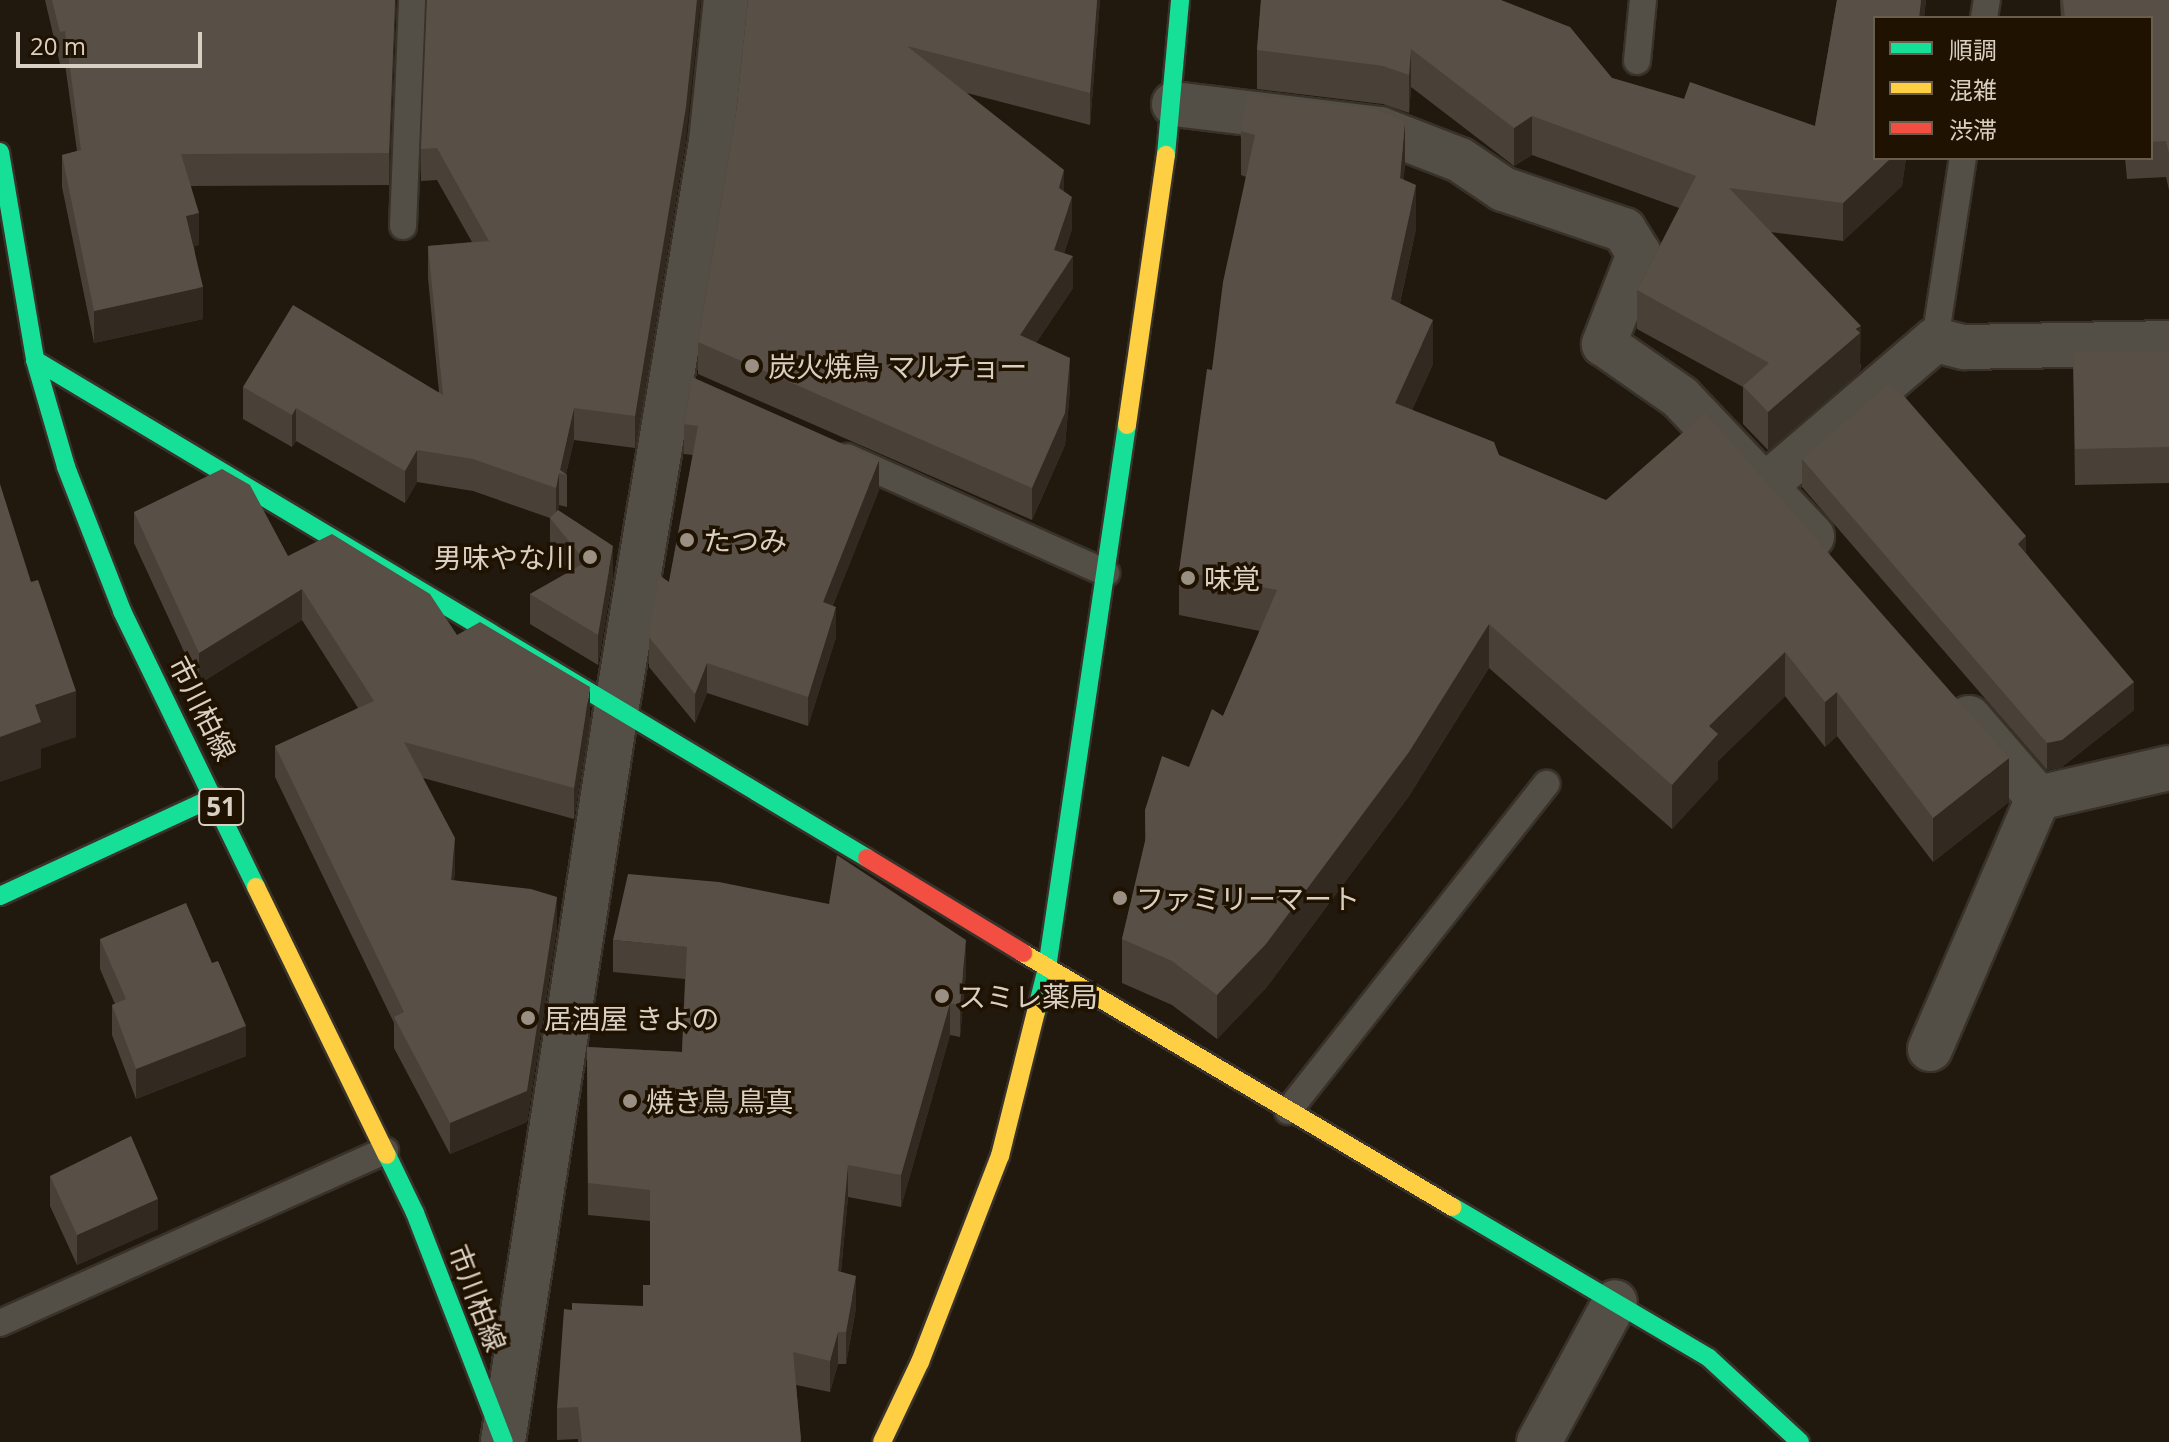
<!DOCTYPE html>
<html>
<head>
<meta charset="utf-8">
<style>
  body { margin:0 }
  #map { position:relative; width:2169px; height:1442px; overflow:hidden; background:#21190d; font-family:"Open Sans","Noto Sans JP",sans-serif }
  div>[style] { position:absolute }
  .roads { filter:drop-shadow(2px 0 #38322a) drop-shadow(-2px 0 #38322a) drop-shadow(0 2px #38322a) drop-shadow(0 -2px #38322a) }
  .lane>* { height:26px; margin:-13px; padding:0 13px; transform-origin:13px; border-radius:13px; background:#544f46 }
  .street>* { height:44px; margin:-22px; padding:0 22px; transform-origin:22px; border-radius:22px; background:#544f46 }
  .fast>* { height:18px; margin:-9px; padding:0 9px; transform-origin:9px; border-radius:9px; background:#16e098 }
  .slow>* { height:18px; margin:-9px; padding:0 9px; transform-origin:9px; border-radius:9px; background:#ffcf43 }
  .jam>* { height:18px; margin:-9px; padding:0 9px; transform-origin:9px; border-radius:9px; background:#f24e42 }
  .wall>* { inset:0; background:#494038 }
  .shaded-wall>* { inset:0; background:#322a21 }
  .building>* { inset:0; background:#584f47 }
  .dots>* { width:22px; height:22px; translate:-50% -50%; box-sizing:border-box; border:4px solid #1f1200; border-radius:50% }
  span { translate:-50% -50%; white-space:nowrap; text-align:center; line-height:1.15; -webkit-text-stroke:7px #1f1200; paint-order:stroke }
  .shield-label span { padding:2px 6px; background:#1f1200; border:2px solid; border-radius:6px; -webkit-text-stroke-width:0 }
  .shield-label { font-size:26px; color:#d9d0c3; font-weight:700 }
  .poi-label { font-size:28px; color:#d9d0c3 }
  .left { translate:0 -50%; text-align:left }
  .right { translate:-100% -50%; text-align:right }
  .street-label { font-size:28px; color:#d9d0c3 }
  .legend { position:absolute; left:1873px; top:16px; width:280px; height:144px; box-sizing:border-box; background:#1f1200; border:2px solid #695e4e; margin:0; padding:10px 14px; list-style:none; font-size:24px; color:#d9d0c3 }
  .legend li { display:flex; align-items:center; gap:16px; height:40px }
  .legend b { width:40px; border:2px solid #695e4e }
  .scale { position:absolute; left:16px; top:32px; width:186px; height:36px; box-sizing:border-box; border:4px solid #d9d0c3; border-top:0; padding-left:10px; font-size:24px; line-height:28px; white-space:nowrap; color:#d9d0c3; -webkit-text-stroke:6px #1f1200; paint-order:stroke }
</style>
</head>
<body>
<div id="map">
  <div class="roads">
    <div class="lane">
      <div style="left:1984px;top:18px;width:18px;rotate:-81deg"></div>
      <div style="left:1637px;top:61px;width:61px;rotate:-84.4deg"></div>
      <div style="left:403px;top:226px;width:226px;rotate:-87.7deg"></div>
      <div style="left:1935px;top:340px;width:184px;rotate:-81.3deg"></div>
      <div style="left:847px;top:457px;width:284px;rotate:24.1deg"></div>
      <div style="left:1288px;top:1111px;width:417px;rotate:-51.7deg"></div>
      <div style="left:0;top:1323px;width:422px;rotate:-24.1deg"></div>
    </div>
    <div class="street">
      <div style="left:1174px;top:104px;width:208px;rotate:6.9deg"></div>
      <div style="left:1380px;top:129px;width:86px;rotate:21.2deg"></div>
      <div style="left:1460px;top:160px;width:52px;rotate:34deg"></div>
      <div style="left:1503px;top:189px;width:128px;rotate:18.7deg"></div>
      <div style="left:1624px;top:230px;width:28px;rotate:58deg"></div>
      <div style="left:1639px;top:254px;width:97px;rotate:111.3deg"></div>
      <div style="left:1604px;top:344px;width:93px;rotate:34.9deg"></div>
      <div style="left:1680px;top:397px;width:192px;rotate:46.5deg"></div>
      <div style="left:1767px;top:484px;width:221px;rotate:-40.6deg"></div>
      <div style="left:1935px;top:340px;width:30px;rotate:14deg"></div>
      <div style="left:1964px;top:347px;width:205px;rotate:-1.1deg"></div>
      <div style="left:1969px;top:718px;width:106px;rotate:49.2deg"></div>
      <div style="left:1930px;top:1049px;width:273px;rotate:-66.7deg"></div>
      <div style="left:2038px;top:798px;width:134px;rotate:-12.9deg"></div>
      <div style="left:503px;top:1441px;width:745px;rotate:-81.2deg"></div>
      <div style="left:617px;top:705px;width:571px;rotate:-80.52deg"></div>
      <div style="left:711px;top:142px;width:143px;rotate:-84deg"></div>
      <div style="left:1539px;top:1442px;width:159px;rotate:-61.5deg"></div>
    </div>
    <div class="fast">
      <div style="left:0;top:152px;width:211px;rotate:80.4deg"></div>
      <div style="left:35px;top:360px;width:111px;rotate:73.8deg"></div>
      <div style="left:66px;top:467px;width:155px;rotate:68.7deg"></div>
      <div style="left:122px;top:611px;width:307px;rotate:64.1deg"></div>
      <div style="left:1166px;top:155px;width:156px;rotate:-84.8deg"></div>
      <div style="left:35px;top:360px;width:970px;rotate:30.9deg"></div>
      <div style="left:0;top:896px;width:238px;rotate:-24.8deg"></div>
      <div style="left:1036px;top:1012px;width:45px;rotate:-76deg"></div>
      <div style="left:1047px;top:968px;width:549px;rotate:-81.62deg"></div>
      <div style="left:387px;top:1155px;width:64px;rotate:64.2deg"></div>
      <div style="left:415px;top:1213px;width:246px;rotate:68.8deg"></div>
      <div style="left:1453px;top:1207px;width:297px;rotate:30.5deg"></div>
      <div style="left:1709px;top:1358px;width:124px;rotate:42.7deg"></div>
    </div>
    <div class="slow">
      <div style="left:1127px;top:425px;width:273px;rotate:-81.8deg"></div>
      <div style="left:256px;top:887px;width:298px;rotate:64deg"></div>
      <div style="left:1023px;top:953px;width:499px;rotate:30.6deg"></div>
      <div style="left:882px;top:1442px;width:89px;rotate:-64.6deg"></div>
      <div style="left:920px;top:1362px;width:221px;rotate:-68.8deg"></div>
      <div style="left:1000px;top:1156px;width:148px;rotate:-76deg"></div>
    </div>
    <div class="jam">
      <div style="left:867px;top:858px;width:183px;rotate:31.3deg"></div>
    </div>
  </div>
  <div class="wall">
    <div style="clip-path:polygon(45px 0,396px 0,389px 185px,191px 186px,199px 245px,194px 246px,203px 319px,94px 343px,62px 187px,62px 155px,77px 151px,65px 64px,60px 64px)"></div>
    <div style="clip-path:polygon(427px 0,686px 139px,635px 448px,574px 440px,566px 474px,567px 475px,567px 507px,559px 505px,558px 510px,613px 576px,598px 665px,530px 624px,530px 594px,570px 572px,550px 548px,550px 518px,473px 491px,417px 482px,405px 503px,296px 441px,292px 447px,243px 419px,243px 387px,439px 392px,428px 278px,428px 246px,472px 242px,437px 180px,421px 181px,421px 149px)"></div>
    <div style="clip-path:polygon(748px 0,1100px 0,1090px 125px,967px 93px,1064px 191px,1072px 229px,1064px 253px,1073px 288px,1036px 343px,1070px 390px,1065px 445px,1032px 520px,698px 374px,698px 342px,736px 114px)"></div>
    <div style="clip-path:polygon(1261px 0,1612px 78px,1684px 99px,1815px 126px,1837px 0,1926px 0,1924px 18px,1875px 18px,1875px 158px,1906px 158px,1902px 186px,1843px 241px,1770px 232px,1861px 365px,1860px 371px,1768px 450px,1743px 424px,1743px 387px,1637px 329px,1637px 290px,1679px 208px,1532px 155px,1514px 166px,1411px 87px,1409px 113px,1383px 104px,1257px 89px,1257px 50px)"></div>
    <div style="clip-path:polygon(2060px 0,2169px 0,2169px 190px,2166px 177px,2127px 179px,2125px 158px,2151px 158px,2151px 18px,2061px 18px)"></div>
    <div style="clip-path:polygon(1241px 131px,1405px 165px,1403px 180px,1416px 229px,1400px 303px,1433px 364px,1412px 410px,1499px 455px,2009px 802px,1933px 862px,1837px 736px,1825px 747px,1785px 696px,1718px 761px,1718px 779px,1672px 829px,1489px 668px,1409px 796px,1266px 988px,1217px 1039px,1172px 1005px,1122px 983px,1122px 939px,1145px 843px,1145px 810px,1189px 767px,1223px 716px,1260px 631px,1179px 615px,1179px 571px,1212px 370px,1246px 177px,1241px 175px)"></div>
    <div style="clip-path:polygon(2073px 352px,2169px 352px,2169px 483px,2075px 485px)"></div>
    <div style="clip-path:polygon(692px 377px,879px 490px,833px 605px,836px 637px,808px 726px,707px 693px,695px 723px,649px 667px,649px 637px,669px 582px,693px 455px,684px 454px,684px 424px)"></div>
    <div style="clip-path:polygon(1802px 459px,2026px 553px,2134px 710px,2062px 767px,2047px 770px,1802px 487px)"></div>
    <div style="clip-path:polygon(134px 512px,288px 556px,457px 635px,590px 718px,574px 819px,423px 778px,455px 870px,454px 880px,557px 928px,527px 1122px,450px 1154px,394px 1048px,394px 1023px,275px 777px,275px 746px,358px 708px,302px 620px,199px 684px,134px 543px)"></div>
    <div style="clip-path:polygon(100px 939px,212px 963px,246px 1056px,136px 1099px,112px 1035px,112px 1005px,115px 1004px,100px 969px)"></div>
    <div style="clip-path:polygon(613px 940px,966px 972px,960px 1037px,950px 1035px,901px 1207px,848px 1197px,841px 1272px,856px 1308px,846px 1364px,838px 1364px,830px 1392px,796px 1385px,801px 1442px,578px 1442px,578px 1439px,557px 1440px,557px 1408px,643px 1306px,650px 1285px,650px 1221px,588px 1215px,587px 1047px,682px 1052px,685px 979px,613px 972px)"></div>
    <div style="clip-path:polygon(50px 1176px,158px 1229px,77px 1265px,50px 1206px)"></div>
  </div>
  <div class="shaded-wall">
    <div style="clip-path:polygon(395px 0,396px 0,389px 185px,389px 153px)"></div>
    <div style="clip-path:polygon(697px 0,701px 0,686px 139px,635px 448px,635px 416px)"></div>
    <div style="clip-path:polygon(1097px 0,1100px 0,1090px 125px,1090px 93px)"></div>
    <div style="clip-path:polygon(1921px 0,1926px 0,1924px 18px,1919px 18px)"></div>
    <div style="clip-path:polygon(1411px 49px,1411px 87px,1409px 113px,1409px 75px)"></div>
    <div style="clip-path:polygon(1532px 116px,1532px 155px,1514px 166px,1514px 128px)"></div>
    <div style="clip-path:polygon(1405px 121px,1405px 165px,1400px 222px,1400px 178px)"></div>
    <div style="clip-path:polygon(1891px 158px,1906px 158px,1902px 186px,1843px 241px,1843px 203px)"></div>
    <div style="clip-path:polygon(1064px 170px,1064px 202px,1059px 188px)"></div>
    <div style="clip-path:polygon(1416px 185px,1416px 229px,1391px 343px,1391px 299px)"></div>
    <div style="clip-path:polygon(1072px 197px,1072px 229px,1054px 282px,1054px 250px)"></div>
    <div style="clip-path:polygon(199px 213px,199px 245px,186px 248px,186px 216px)"></div>
    <div style="clip-path:polygon(1073px 256px,1073px 288px,1020px 367px,1020px 335px)"></div>
    <div style="clip-path:polygon(203px 287px,203px 319px,94px 343px,94px 311px)"></div>
    <div style="clip-path:polygon(1433px 320px,1433px 364px,1395px 448px,1395px 403px)"></div>
    <div style="clip-path:polygon(1861px 326px,1860px 371px,1768px 450px,1768px 412px)"></div>
    <div style="clip-path:polygon(1070px 358px,1070px 390px,1065px 445px,1032px 520px,1032px 488px)"></div>
    <div style="clip-path:polygon(296px 408px,296px 441px,292px 447px,292px 415px)"></div>
    <div style="clip-path:polygon(574px 408px,574px 440px,566px 474px,560px 470px)"></div>
    <div style="clip-path:polygon(417px 450px,417px 482px,405px 503px,405px 471px)"></div>
    <div style="clip-path:polygon(879px 460px,879px 490px,823px 631px,823px 602px)"></div>
    <div style="clip-path:polygon(559px 473px,559px 505px,556px 520px,556px 488px)"></div>
    <div style="clip-path:polygon(2026px 536px,2026px 564px,2018px 544px)"></div>
    <div style="clip-path:polygon(613px 546px,613px 576px,598px 665px,598px 635px)"></div>
    <div style="clip-path:polygon(302px 589px,302px 620px,199px 684px,199px 653px)"></div>
    <div style="clip-path:polygon(836px 607px,836px 637px,808px 726px,808px 697px)"></div>
    <div style="clip-path:polygon(1489px 624px,1489px 668px,1409px 796px,1266px 988px,1217px 1039px,1217px 995px)"></div>
    <div style="clip-path:polygon(1785px 652px,1785px 696px,1718px 761px,1718px 779px,1672px 829px,1672px 785px,1709px 726px)"></div>
    <div style="clip-path:polygon(707px 663px,707px 693px,695px 723px,695px 694px)"></div>
    <div style="clip-path:polygon(2134px 682px,2134px 710px,2062px 767px,2047px 770px,2047px 743px)"></div>
    <div style="clip-path:polygon(590px 687px,590px 718px,574px 819px,574px 788px)"></div>
    <div style="clip-path:polygon(76px 691px,76px 737px,41px 749px,41px 768px,0 782px,0 737px,35px 705px)"></div>
    <div style="clip-path:polygon(1837px 692px,1837px 736px,1825px 747px,1825px 702px)"></div>
    <div style="clip-path:polygon(2009px 758px,2009px 802px,1933px 862px,1933px 818px)"></div>
    <div style="clip-path:polygon(455px 838px,455px 870px,451px 911px,451px 880px)"></div>
    <div style="clip-path:polygon(557px 897px,557px 928px,527px 1122px,450px 1154px,450px 1123px)"></div>
    <div style="clip-path:polygon(966px 940px,966px 972px,960px 1037px,960px 1005px)"></div>
    <div style="clip-path:polygon(950px 1003px,950px 1035px,901px 1207px,901px 1175px)"></div>
    <div style="clip-path:polygon(246px 1026px,246px 1056px,136px 1099px,136px 1069px)"></div>
    <div style="clip-path:polygon(848px 1165px,848px 1197px,838px 1303px,838px 1271px)"></div>
    <div style="clip-path:polygon(158px 1199px,158px 1229px,77px 1265px,77px 1235px)"></div>
    <div style="clip-path:polygon(856px 1276px,856px 1308px,846px 1364px,846px 1332px)"></div>
    <div style="clip-path:polygon(838px 1332px,838px 1364px,830px 1392px,830px 1361px)"></div>
  </div>
  <div class="building">
    <div style="clip-path:polygon(52px 0,395px 0,389px 153px,181px 154px,199px 213px,186px 216px,203px 287px,94px 311px,62px 155px,81px 150px,65px 31px,60px 32px)"></div>
    <div style="clip-path:polygon(427px 0,697px 0,686px 107px,635px 416px,574px 408px,560px 470px,567px 475px,559px 473px,556px 488px,473px 459px,417px 450px,405px 471px,296px 408px,292px 415px,243px 387px,293px 305px,443px 395px,428px 246px,489px 241px,437px 148px,421px 149px)"></div>
    <div style="clip-path:polygon(748px 0,1097px 0,1090px 93px,907px 46px,1064px 170px,1059px 188px,1072px 197px,1054px 250px,1073px 256px,1020px 335px,1070px 358px,1065px 413px,1032px 488px,698px 342px,736px 114px)"></div>
    <div style="clip-path:polygon(1261px 0,1501px 0,1570px 27px,1612px 78px,1684px 99px,1690px 82px,1815px 126px,1837px 0,1921px 0,1919px 18px,1875px 18px,1875px 158px,1891px 158px,1843px 203px,1729px 188px,1861px 326px,1856px 329px,1860px 333px,1768px 412px,1743px 386px,1769px 363px,1637px 290px,1696px 176px,1532px 116px,1514px 128px,1411px 49px,1409px 75px,1383px 66px,1257px 50px)"></div>
    <div style="clip-path:polygon(2063px 0,2169px 0,2169px 153px,2166px 141px,2151px 142px,2151px 18px,2065px 18px)"></div>
    <div style="clip-path:polygon(1248px 94px,1374px 109px,1405px 121px,1400px 178px,1416px 185px,1391px 299px,1433px 320px,1395px 403px,1494px 442px,1499px 455px,1606px 500px,1705px 413px,2009px 758px,1933px 818px,1837px 692px,1825px 702px,1785px 652px,1709px 726px,1718px 734px,1672px 785px,1489px 624px,1409px 752px,1266px 944px,1217px 995px,1172px 961px,1122px 939px,1146px 837px,1145px 810px,1162px 756px,1189px 767px,1212px 709px,1223px 716px,1277px 590px,1179px 571px,1207px 369px,1212px 370px,1223px 282px,1255px 135px,1241px 131px)"></div>
    <div style="clip-path:polygon(2073px 352px,2169px 352px,2169px 447px,2075px 449px)"></div>
    <div style="clip-path:polygon(692px 377px,879px 460px,823px 602px,836px 607px,808px 697px,707px 663px,695px 694px,649px 637px,659px 575px,669px 582px,698px 426px,684px 424px)"></div>
    <div style="clip-path:polygon(1887px 386px,1904px 396px,2026px 536px,2018px 544px,2134px 682px,2062px 740px,2047px 743px,1802px 459px)"></div>
    <div style="clip-path:polygon(222px 469px,250px 485px,288px 556px,332px 534px,430px 594px,457px 635px,480px 622px,590px 687px,574px 788px,404px 742px,455px 838px,451px 880px,531px 889px,557px 897px,527px 1091px,450px 1123px,394px 1017px,404px 1012px,275px 746px,374px 701px,302px 589px,199px 653px,134px 512px)"></div>
    <div style="clip-path:polygon(0 484px,31px 582px,38px 580px,76px 691px,35px 705px,41px 722px,0 737px)"></div>
    <div style="clip-path:polygon(558px 510px,613px 546px,598px 635px,530px 594px,586px 562px,550px 518px)"></div>
    <div style="clip-path:polygon(837px 855px,966px 940px,960px 1005px,950px 1003px,901px 1175px,848px 1165px,838px 1271px,856px 1276px,846px 1332px,838px 1332px,830px 1361px,793px 1352px,801px 1439px,800px 1442px,582px 1442px,578px 1407px,557px 1408px,564px 1309px,572px 1310px,572px 1303px,643px 1306px,643px 1285px,650px 1285px,650px 1190px,588px 1183px,587px 1047px,682px 1052px,687px 947px,613px 940px,628px 874px,719px 882px,829px 904px)"></div>
    <div style="clip-path:polygon(186px 903px,212px 963px,218px 961px,246px 1026px,136px 1069px,112px 1005px,126px 999px,100px 939px)"></div>
    <div style="clip-path:polygon(131px 1136px,158px 1199px,77px 1235px,50px 1176px)"></div>
  </div>
  <div class="dots">
    <div style="left:752px;top:366px;background:#999083"></div>
    <div style="left:687px;top:540px;background:#999083"></div>
    <div style="left:590px;top:557px;background:#999083"></div>
    <div style="left:1188px;top:578px;background:#999083"></div>
    <div style="left:1120px;top:898px;background:#999083"></div>
    <div style="left:942px;top:996px;background:#999083"></div>
    <div style="left:528px;top:1018px;background:#999083"></div>
    <div style="left:630px;top:1101px;background:#999083"></div>
  </div>
  <div class="shield-label">
    <span style="left:221px;top:807px">51</span>
  </div>
  <div class="poi-label">
    <span class="left" style="left:768px;top:366px">炭火焼鳥 マルチョー</span>
    <span class="left" style="left:703px;top:540px">たつみ</span>
    <span class="right" style="left:574px;top:557px">男味やな川</span>
    <span class="left" style="left:1204px;top:578px">味覚</span>
    <span class="left" style="left:1136px;top:898px">ファミリーマート</span>
    <span class="left" style="left:958px;top:996px">スミレ薬局</span>
    <span class="left" style="left:544px;top:1018px">居酒屋 きよの</span>
    <span class="left" style="left:646px;top:1101px">焼き鳥 鳥真</span>
  </div>
  <div class="street-label">
    <span style="left:203px;top:708px;rotate:63deg">市川柏線</span>
    <span style="left:478px;top:1298px;rotate:69deg">市川柏線</span>
  </div>
  <ul class="legend">
  <li><b style="height:10px;background:#16e098"></b>順調</li>
  <li><b style="height:10px;background:#ffcf43"></b>混雑</li>
  <li><b style="height:10px;background:#f24e42"></b>渋滞</li>
  </ul>
  <div class="scale">20 m</div>
</div>
</body>
</html>
